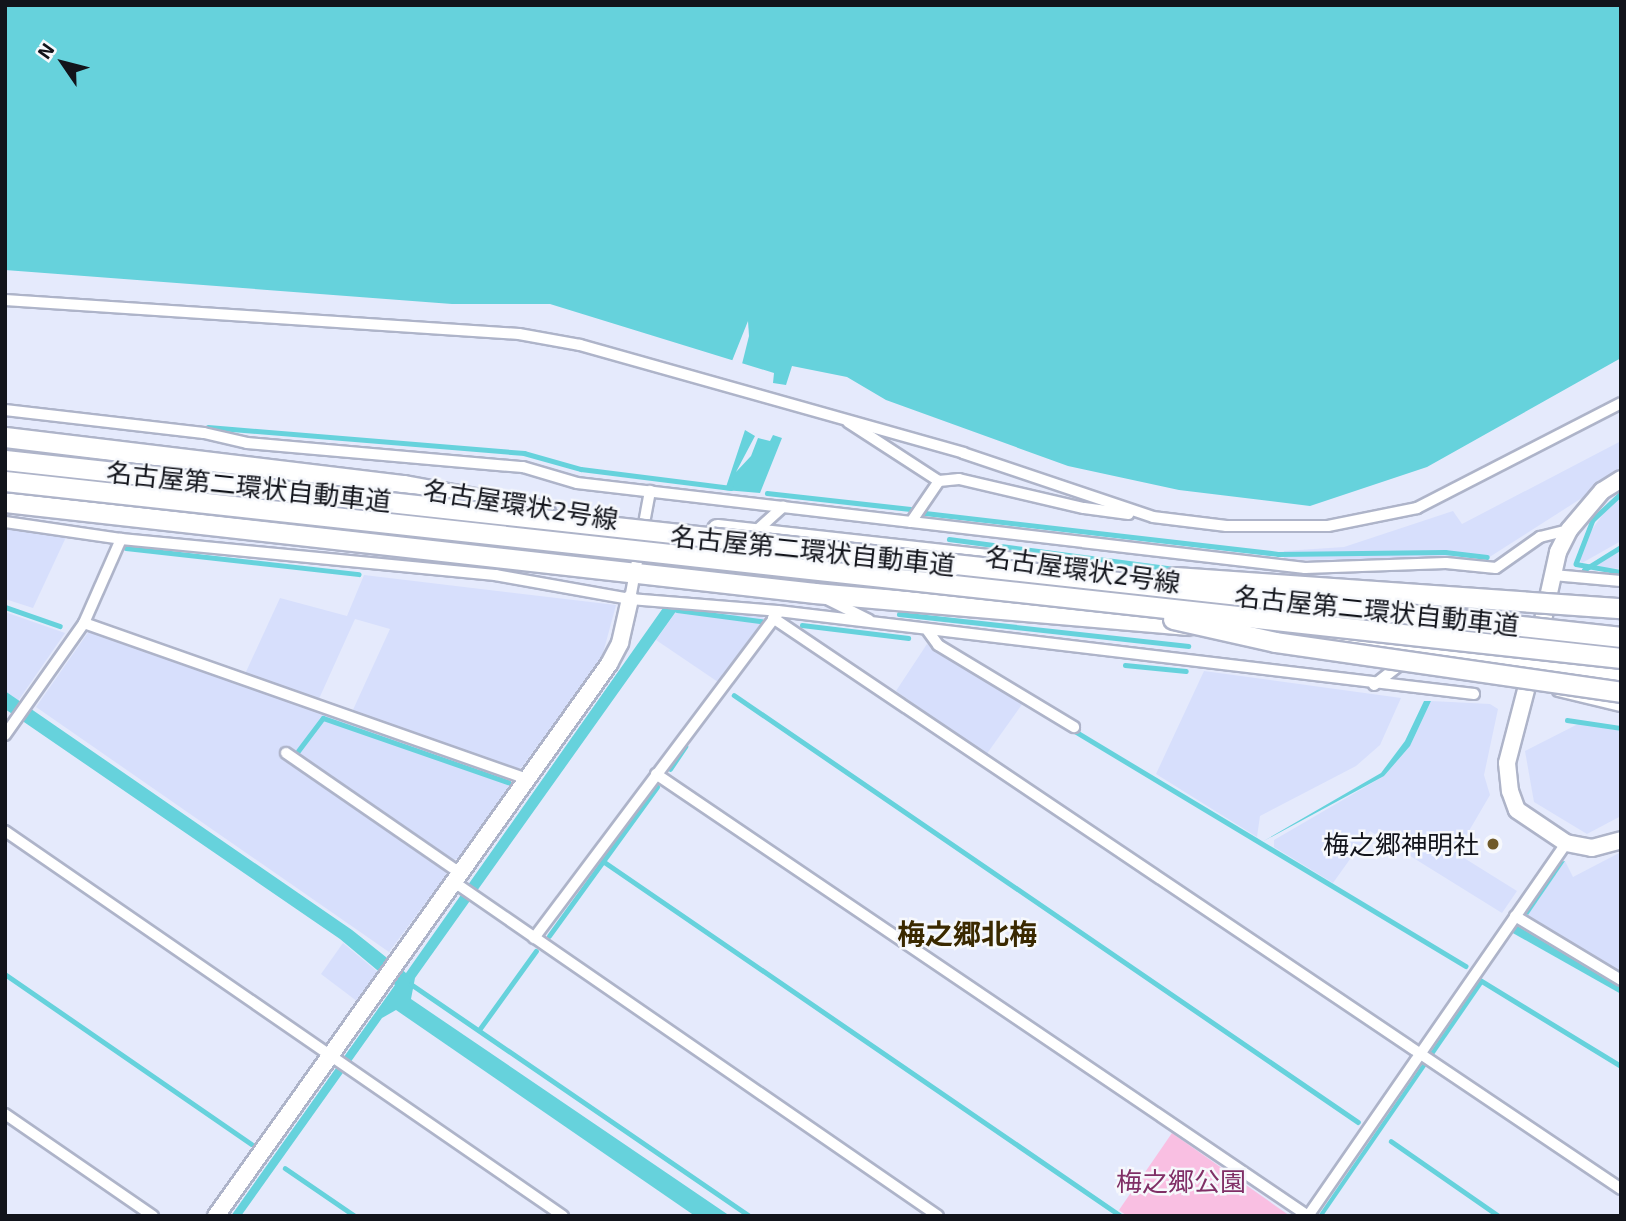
<!DOCTYPE html>
<html>
<head>
<meta charset="utf-8">
<style>
  body { margin:0 }
  #map { position:relative; width:1626px; height:1221px; overflow:hidden; background:#e5eafc; font-family:"Exo 2","Noto Sans JP",sans-serif }
  div>[style] { position:absolute }
  .built>* { inset:0; background:#d7dffc }
  .green>* { inset:0; background:#f9bfe2 }
  .water>* { inset:0; background:#66d2dc }
  .pier>* { inset:0; background:#e5eafc }
  .stream>* { height:4.5px; margin:-2.25px; padding:0 2.25px; transform-origin:2.25px; border-radius:2.25px; background:#66d2dc }
  .roads { filter:drop-shadow(2px 0 #aeb4c9) drop-shadow(-2px 0 #aeb4c9) drop-shadow(0 2px #aeb4c9) drop-shadow(0 -2px #aeb4c9) }
  .street>* { height:10px; margin:-5px; padding:0 5px; transform-origin:5px; border-radius:5px; background:#fff }
  .secondary>* { height:16px; margin:-8px; padding:0 8px; transform-origin:8px; border-radius:8px; background:#fff }
  .highway>* { height:19px; margin:-9.5px; padding:0 9.5px; transform-origin:9.5px; border-radius:9.5px; background:#fff }
  .bridges { filter:drop-shadow(2px 0 #aeb4c9) drop-shadow(-2px 0 #aeb4c9) drop-shadow(0 2px #aeb4c9) drop-shadow(0 -2px #aeb4c9) }
  .highway-bridge>* { height:19px; margin:-9.5px; padding:0 9.5px; transform-origin:9.5px; border-radius:9.5px; background:#fff }
  .dots>* { width:19px; height:19px; translate:-50% -50%; box-sizing:border-box; border:4px solid #f6f8fc; border-radius:50% }
  span { translate:-50% -50%; white-space:nowrap; text-align:center; line-height:1.15; -webkit-text-stroke:5px #f6f8fc; paint-order:stroke }
  .street-label { font-size:26px; color:#12141b }
  .poi-label { font-size:26px; color:#12141b }
  .right { translate:-100% -50%; text-align:right }
  .park-label { font-size:26px; color:#802f66 }
  .neighbourhood-label { font-size:28px; color:#3a2900; font-weight:700 }
  .frame { position:absolute; inset:0; border:7px solid #12141b; pointer-events:none }
  .north { position:absolute; left:28px; top:28px; width:70px; height:70px; -webkit-text-stroke:5px #f6f8fc; paint-order:stroke; rotate:305deg; font-size:19px; font-weight:700; line-height:28px; text-align:center; color:#12141b }
  .north::after { content:''; display:block; margin:auto; width:24px; height:32px; background:#12141b; clip-path:polygon(50% 0,100% 100%,50% 72%,0 100%) }
</style>
</head>
<body>
<div id="map">
  <div class="built">
    <div style="clip-path:polygon(1621px 441px,1621px 473px,1488px 558px,1284px 560px,1284px 551px,1344px 547px,1453px 511px,1462px 524px)"></div>
    <div style="clip-path:polygon(1621px 497px,1621px 541px,1582px 563px,1579px 559px,1588px 535px,1611px 503px)"></div>
    <div style="clip-path:polygon(5px 527px,67px 535px,33px 608px,5px 599px)"></div>
    <div style="clip-path:polygon(1621px 550px,1621px 569px,1590px 567px)"></div>
    <div style="clip-path:polygon(364px 575px,616px 605px,602px 657px,522px 767px,516px 769px,352px 712px,390px 629px,355px 619px,318px 701px,245px 674px,280px 598px,347px 616px)"></div>
    <div style="clip-path:polygon(680px 606px,761px 616px,765px 619px,718px 682px,656px 640px)"></div>
    <div style="clip-path:polygon(5px 612px,65px 633px,18px 701px,5px 691px)"></div>
    <div style="clip-path:polygon(89px 631px,510px 780px,511px 786px,458px 859px,448px 860px,291px 752px,285px 761px,443px 867px,447px 874px,389px 952px,36px 707px)"></div>
    <div style="clip-path:polygon(927px 644px,1023px 703px,986px 755px,896px 691px)"></div>
    <div style="clip-path:polygon(1204px 671px,1401px 698px,1380px 745px,1356px 766px,1260px 816px,1257px 837px,1156px 774px)"></div>
    <div style="clip-path:polygon(1431px 701px,1490px 704px,1498px 709px,1484px 775px,1490px 795px,1456px 853px,1517px 891px,1502px 913px,1370px 831px,1333px 883px,1274px 847px,1274px 840px,1384px 776px,1410px 746px)"></div>
    <div style="clip-path:polygon(1580px 723px,1621px 731px,1621px 816px,1587px 834px,1534px 802px,1525px 751px)"></div>
    <div style="clip-path:polygon(1621px 852px,1621px 973px,1526px 917px,1565px 861px,1573px 877px)"></div>
    <div style="clip-path:polygon(343px 943px,379px 973px,358px 1002px,321px 974px)"></div>
  </div>
  <div class="green">
    <div style="clip-path:polygon(1172px 1133px,1290px 1216px,1127px 1216px,1119px 1210px)"></div>
  </div>
  <div class="water">
    <div style="clip-path:polygon(5px 5px,1621px 5px,1621px 358px,1427px 467px,1310px 506px,1179px 490px,1068px 466px,886px 400px,847px 377px,792px 366px,786px 385px,773px 383px,774px 373px,550px 304px,452px 304px,5px 270px)"></div>
    <div style="clip-path:polygon(745px 430px,755px 436px,736px 472px,751px 456px,758px 438px,770px 441px,773px 435px,782px 438px,760px 493px,725px 490px)"></div>
    <div style="clip-path:polygon(663px 608px,677px 610px,415px 978px,411px 999px,730px 1216px,695px 1216px,396px 1010px,382px 1018px,241px 1216px,231px 1216px,395px 985px,340px 939px,5px 709px,5px 691px,352px 930px,406px 973px)"></div>
    <div style="clip-path:polygon(1424px 701px,1431px 701px,1410px 746px,1384px 776px,1262px 842px,1381px 773px,1405px 741px)"></div>
    <div style="clip-path:polygon(1565px 861px,1528px 915px,1525px 913px,1559px 862px)"></div>
    <div style="clip-path:polygon(1516px 925px,1621px 988px,1621px 994px,1511px 932px)"></div>
    <div style="clip-path:polygon(1480px 980px,1484px 982px,1323px 1216px,1318px 1216px)"></div>
  </div>
  <div class="pier">
    <div style="clip-path:polygon(748px 321px,749px 336px,742px 364px,732px 361px)"></div>
  </div>
  <div class="stream">
    <div style="left:208px;top:427px;width:317px;rotate:4.7deg"></div>
    <div style="left:524px;top:453px;width:59px;rotate:15.7deg"></div>
    <div style="left:581px;top:469px;width:151px;rotate:7.2deg"></div>
    <div style="left:767px;top:493px;width:144px;rotate:6.4deg"></div>
    <div style="left:1621px;top:494px;width:38px;rotate:137deg"></div>
    <div style="left:1593px;top:520px;width:47px;rotate:111.1deg"></div>
    <div style="left:1576px;top:564px;width:46px;rotate:10.1deg"></div>
    <div style="left:925px;top:513px;width:355px;rotate:6.6deg"></div>
    <div style="left:1278px;top:554px;width:167px;rotate:-0.7deg"></div>
    <div style="left:1445px;top:552px;width:42px;rotate:6.8deg"></div>
    <div style="left:949px;top:539px;width:227px;rotate:7.6deg"></div>
    <div style="left:126px;top:548px;width:234px;rotate:6.4deg"></div>
    <div style="left:1584px;top:570px;width:44px;rotate:-31.9deg"></div>
    <div style="left:5px;top:607px;width:58px;rotate:19.1deg"></div>
    <div style="left:677px;top:610px;width:85px;rotate:7.5deg"></div>
    <div style="left:899px;top:614px;width:291px;rotate:6.3deg"></div>
    <div style="left:802px;top:625px;width:107px;rotate:7deg"></div>
    <div style="left:1125px;top:665px;width:61px;rotate:5.6deg"></div>
    <div style="left:734px;top:695px;width:756px;rotate:34.38deg"></div>
    <div style="left:1567px;top:720px;width:55px;rotate:8.4deg"></div>
    <div style="left:1073px;top:730px;width:458px;rotate:31deg"></div>
    <div style="left:298px;top:751px;width:41px;rotate:-52.9deg"></div>
    <div style="left:323px;top:718px;width:196px;rotate:19.1deg"></div>
    <div style="left:670px;top:769px;width:27px;rotate:-56deg"></div>
    <div style="left:603px;top:861px;width:628px;rotate:34.42deg"></div>
    <div style="left:549px;top:936px;width:184px;rotate:-54.1deg"></div>
    <div style="left:5px;top:974px;width:299px;rotate:34.6deg"></div>
    <div style="left:1480px;top:980px;width:165px;rotate:31.4deg"></div>
    <div style="left:411px;top:984px;width:411px;rotate:34.4deg"></div>
    <div style="left:479px;top:1030px;width:97px;rotate:-54.2deg"></div>
    <div style="left:1391px;top:1141px;width:131px;rotate:34.8deg"></div>
    <div style="left:285px;top:1168px;width:85px;rotate:34.4deg"></div>
  </div>
  <div class="roads">
    <div class="street">
      <div style="left:5px;top:300px;width:515px;rotate:3.78deg"></div>
      <div style="left:519px;top:334px;width:62px;rotate:10.2deg"></div>
      <div style="left:580px;top:345px;width:398px;rotate:15.7deg"></div>
      <div style="left:963px;top:453px;width:200px;rotate:18.6deg"></div>
      <div style="left:1153px;top:517px;width:74px;rotate:7deg"></div>
      <div style="left:1226px;top:526px;width:102px"></div>
      <div style="left:1328px;top:526px;width:91px;rotate:-11.4deg"></div>
      <div style="left:1417px;top:508px;width:229px;rotate:-27.2deg"></div>
      <div style="left:5px;top:410px;width:200px;rotate:6.6deg"></div>
      <div style="left:204px;top:433px;width:44px;rotate:13.1deg"></div>
      <div style="left:247px;top:443px;width:277px;rotate:5deg"></div>
      <div style="left:523px;top:467px;width:56px;rotate:16.5deg"></div>
      <div style="left:577px;top:483px;width:733px;rotate:6.66deg"></div>
      <div style="left:1305px;top:568px;width:141px;rotate:-2deg"></div>
      <div style="left:1446px;top:563px;width:50px;rotate:5.7deg"></div>
      <div style="left:1496px;top:568px;width:54px;rotate:-35.2deg"></div>
      <div style="left:1540px;top:537px;width:30px;rotate:-14deg"></div>
      <div style="left:848px;top:422px;width:108px;rotate:33deg"></div>
      <div style="left:939px;top:481px;width:20px;rotate:-6deg"></div>
      <div style="left:959px;top:479px;width:128px;rotate:13.1deg"></div>
      <div style="left:1084px;top:508px;width:45px;rotate:7.6deg"></div>
      <div style="left:5px;top:522px;width:117px;rotate:8.3deg"></div>
      <div style="left:121px;top:539px;width:376px;rotate:5.5deg"></div>
      <div style="left:495px;top:575px;width:137px;rotate:10.1deg"></div>
      <div style="left:630px;top:599px;width:148px;rotate:4.6deg"></div>
      <div style="left:778px;top:611px;width:701px;rotate:6.8deg"></div>
      <div style="left:911px;top:522px;width:50px;rotate:-55.7deg"></div>
      <div style="left:755px;top:532px;width:38px;rotate:-42deg"></div>
      <div style="left:1553px;top:575px;width:68px;rotate:5deg"></div>
      <div style="left:630px;top:599px;width:110px;rotate:-79.5deg"></div>
      <div style="left:827px;top:599px;width:47px;rotate:26.6deg"></div>
      <div style="left:773px;top:618px;width:1022px;rotate:33.95deg"></div>
      <div style="left:84px;top:623px;width:469px;rotate:19.4deg"></div>
      <div style="left:928px;top:631px;width:17px;rotate:54deg"></div>
      <div style="left:938px;top:645px;width:159px;rotate:31.1deg"></div>
      <div style="left:1374px;top:685px;width:39px;rotate:-38deg"></div>
      <div style="left:1558px;top:691px;width:65px;rotate:13.4deg"></div>
      <div style="left:5px;top:735px;width:137px;rotate:-54.8deg"></div>
      <div style="left:84px;top:623px;width:92px;rotate:-66.2deg"></div>
      <div style="left:286px;top:753px;width:211px;rotate:34.6deg"></div>
      <div style="left:656px;top:774px;width:788px;rotate:34.13deg"></div>
      <div style="left:5px;top:831px;width:678px;rotate:34.6deg"></div>
      <div style="left:454px;top:882px;width:588px;rotate:34.61deg"></div>
      <div style="left:1515px;top:916px;width:124px;rotate:31.1deg"></div>
      <div style="left:534px;top:938px;width:405px;rotate:-53.1deg"></div>
      <div style="left:5px;top:1114px;width:180px;rotate:34.6deg"></div>
      <div style="left:1308px;top:1216px;width:454px;rotate:-55.3deg"></div>
    </div>
    <div class="secondary">
      <div style="left:1539px;top:638px;width:88px;rotate:-77.5deg"></div>
      <div style="left:1558px;top:552px;width:25px;rotate:-63deg"></div>
      <div style="left:1569px;top:530px;width:51px;rotate:-49.8deg"></div>
      <div style="left:1602px;top:491px;width:22px;rotate:-32deg"></div>
      <div style="left:1532px;top:667px;width:99px;rotate:104.6deg"></div>
      <div style="left:1507px;top:763px;width:28px;rotate:84deg"></div>
      <div style="left:1510px;top:791px;width:20px;rotate:70deg"></div>
      <div style="left:1517px;top:810px;width:59px;rotate:34deg"></div>
      <div style="left:1566px;top:843px;width:26px;rotate:11deg"></div>
      <div style="left:1592px;top:848px;width:30px;rotate:-15deg"></div>
      <div style="left:216px;top:1216px;width:678px;rotate:-54.55deg"></div>
      <div style="left:609px;top:664px;width:24px;rotate:-62deg"></div>
      <div style="left:620px;top:643px;width:45px;rotate:-77.2deg"></div>
    </div>
    <div class="highway">
      <div style="left:5px;top:437px;width:402px;rotate:6.9deg"></div>
      <div style="left:404px;top:485px;width:143px;rotate:10.4deg"></div>
      <div style="left:5px;top:502px;width:815px;rotate:6.41deg"></div>
      <div style="left:815px;top:593px;width:374px;rotate:4.9deg"></div>
      <div style="left:717px;top:529px;width:366px;rotate:6.3deg"></div>
      <div style="left:1260px;top:631px;width:363px;rotate:6.5deg"></div>
    </div>
  </div>
  <div class="bridges">
    <div class="highway-bridge">
      <div style="left:5px;top:460px;width:1626px;rotate:6.25deg"></div>
      <div style="left:5px;top:481px;width:1626px;rotate:6.25deg"></div>
      <div style="left:1175px;top:577px;width:447px;rotate:4deg"></div>
      <div style="left:1173px;top:619px;width:105px;rotate:12.7deg"></div>
      <div style="left:1275px;top:642px;width:350px;rotate:8.2deg"></div>
    </div>
  </div>
  <div class="dots">
    <div style="left:1493px;top:844px;background:#705a2a"></div>
  </div>
  <div class="street-label">
    <span style="left:249px;top:486px;rotate:6deg">名古屋第二環状自動車道</span>
    <span style="left:521px;top:504px;rotate:9deg">名古屋環状2号線</span>
    <span style="left:813px;top:550px;rotate:6deg">名古屋第二環状自動車道</span>
    <span style="left:1083px;top:569px;rotate:8deg">名古屋環状2号線</span>
    <span style="left:1377px;top:610px;rotate:6deg">名古屋第二環状自動車道</span>
  </div>
  <div class="poi-label">
    <span class="right" style="left:1479px;top:844px">梅之郷神明社</span>
  </div>
  <div class="park-label">
    <span style="left:1181px;top:1181px">梅之郷公園</span>
  </div>
  <div class="neighbourhood-label">
    <span style="left:967px;top:933px">梅之郷北梅</span>
  </div>
  <div class="frame"></div>
  <div class="north">N</div>
</div>
</body>
</html>
